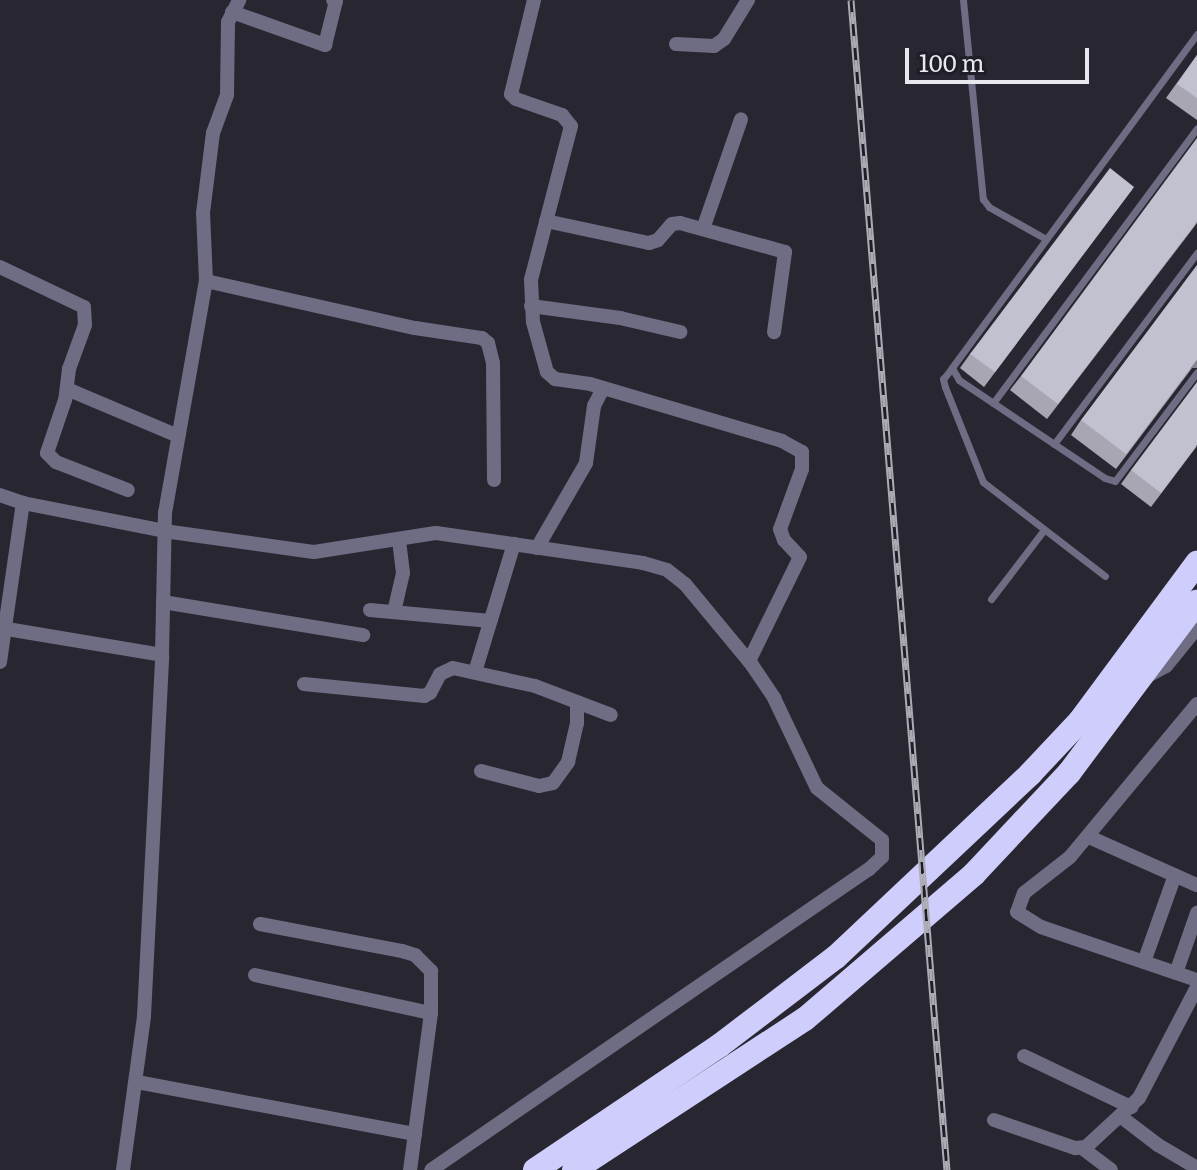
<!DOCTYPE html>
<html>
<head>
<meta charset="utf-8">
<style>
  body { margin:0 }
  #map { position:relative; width:1197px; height:1170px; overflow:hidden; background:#282731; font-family:Literata,serif }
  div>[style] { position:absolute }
  .lane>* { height:7px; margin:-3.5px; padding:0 3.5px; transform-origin:3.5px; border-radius:3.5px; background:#6e6d84 }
  .street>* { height:14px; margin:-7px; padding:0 7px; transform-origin:7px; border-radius:7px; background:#6e6d84 }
  .highway>* { height:24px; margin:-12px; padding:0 12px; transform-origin:12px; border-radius:12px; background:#cfcdfb }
  .rail>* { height:7px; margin-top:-3.5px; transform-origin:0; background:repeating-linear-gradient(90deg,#1e1e28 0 12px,#ababb3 0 24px); box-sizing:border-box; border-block:2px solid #ababb3 }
  .wall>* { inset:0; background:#a7a6b2 }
  .shaded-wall>* { inset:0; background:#888791 }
  .building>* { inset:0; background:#c2c1cf }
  span { translate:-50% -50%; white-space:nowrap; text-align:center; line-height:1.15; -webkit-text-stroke:8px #1e1e28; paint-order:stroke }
  .scale { position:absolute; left:905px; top:48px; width:184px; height:36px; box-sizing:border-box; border:4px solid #e8e8ef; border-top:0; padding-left:10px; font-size:24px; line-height:28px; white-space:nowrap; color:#e8e8ef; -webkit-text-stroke:6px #1e1e28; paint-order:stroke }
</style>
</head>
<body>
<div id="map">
  <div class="lane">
    <div style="left:963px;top:0;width:200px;rotate:84.3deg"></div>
    <div style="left:983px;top:199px;width:10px;rotate:53deg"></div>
    <div style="left:989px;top:207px;width:65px;rotate:29.3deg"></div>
    <div style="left:1197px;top:34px;width:414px;rotate:126.3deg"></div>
    <div style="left:952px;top:368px;width:14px;rotate:60deg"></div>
    <div style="left:959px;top:380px;width:176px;rotate:33.9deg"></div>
    <div style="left:1105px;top:478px;width:10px;rotate:17deg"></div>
    <div style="left:1115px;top:481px;width:136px;rotate:-53deg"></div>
    <div style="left:952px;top:368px;width:14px;rotate:129deg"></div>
    <div style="left:943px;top:379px;width:8px;rotate:76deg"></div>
    <div style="left:945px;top:387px;width:102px;rotate:68.2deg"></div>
    <div style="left:983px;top:482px;width:154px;rotate:37.6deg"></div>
    <div style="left:993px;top:403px;width:342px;rotate:-53.4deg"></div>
    <div style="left:1054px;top:444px;width:239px;rotate:-53.2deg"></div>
    <div style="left:991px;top:599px;width:87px;rotate:-52.5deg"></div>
  </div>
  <div class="street">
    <div style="left:534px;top:0;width:97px;rotate:103.7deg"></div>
    <div style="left:511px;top:94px;width:7px;rotate:45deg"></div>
    <div style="left:516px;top:99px;width:49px;rotate:19.2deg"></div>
    <div style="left:562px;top:115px;width:14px;rotate:51deg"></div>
    <div style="left:571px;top:126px;width:159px;rotate:104.6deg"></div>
    <div style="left:531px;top:280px;width:42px;rotate:87.3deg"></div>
    <div style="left:533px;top:322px;width:52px;rotate:74.4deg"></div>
    <div style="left:547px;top:372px;width:11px;rotate:41deg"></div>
    <div style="left:555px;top:379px;width:35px;rotate:8deg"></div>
    <div style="left:590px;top:384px;width:200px;rotate:16.5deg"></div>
    <div style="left:782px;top:441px;width:23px;rotate:29deg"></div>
    <div style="left:802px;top:452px;width:17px;rotate:90deg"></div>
    <div style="left:802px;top:469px;width:64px;rotate:110.1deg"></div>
    <div style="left:780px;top:529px;width:12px;rotate:70deg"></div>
    <div style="left:784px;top:540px;width:23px;rotate:47deg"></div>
    <div style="left:800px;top:557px;width:116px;rotate:116.1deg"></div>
    <div style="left:232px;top:12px;width:99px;rotate:19.5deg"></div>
    <div style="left:325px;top:45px;width:45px;rotate:-76deg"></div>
    <div style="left:336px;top:1px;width:3px;rotate:-162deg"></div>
    <div style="left:676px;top:44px;width:38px;rotate:3deg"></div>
    <div style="left:714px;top:46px;width:12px;rotate:-35deg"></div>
    <div style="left:724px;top:39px;width:46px;rotate:-58.4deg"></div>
    <div style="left:546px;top:221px;width:105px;rotate:12.1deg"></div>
    <div style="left:649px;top:243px;width:9px;rotate:-18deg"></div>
    <div style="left:658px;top:240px;width:21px;rotate:-49deg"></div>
    <div style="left:672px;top:224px;width:8px;rotate:-7deg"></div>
    <div style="left:680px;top:223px;width:109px;rotate:15.4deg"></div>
    <div style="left:785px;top:252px;width:81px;rotate:97.8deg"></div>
    <div style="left:703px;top:229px;width:116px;rotate:-70.9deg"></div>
    <div style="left:0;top:267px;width:93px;rotate:25.5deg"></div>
    <div style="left:84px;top:307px;width:18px;rotate:87deg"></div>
    <div style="left:85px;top:325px;width:47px;rotate:110deg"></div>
    <div style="left:69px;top:369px;width:31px;rotate:97deg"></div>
    <div style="left:65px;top:400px;width:56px;rotate:108.8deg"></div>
    <div style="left:47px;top:453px;width:13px;rotate:45deg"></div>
    <div style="left:56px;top:462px;width:77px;rotate:21.3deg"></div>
    <div style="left:206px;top:281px;width:214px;rotate:12.7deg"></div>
    <div style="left:415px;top:328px;width:68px;rotate:8.5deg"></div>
    <div style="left:482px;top:338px;width:8px;rotate:40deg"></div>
    <div style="left:488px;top:343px;width:21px;rotate:76deg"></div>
    <div style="left:493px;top:363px;width:117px;rotate:89.5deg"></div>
    <div style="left:531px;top:306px;width:90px;rotate:7.7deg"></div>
    <div style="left:620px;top:318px;width:62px;rotate:13.1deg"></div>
    <div style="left:67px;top:389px;width:121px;rotate:22.9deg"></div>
    <div style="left:0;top:495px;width:24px;rotate:19deg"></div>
    <div style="left:23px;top:503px;width:144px;rotate:11.2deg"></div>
    <div style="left:164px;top:531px;width:151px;rotate:8deg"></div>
    <div style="left:314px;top:552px;width:123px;rotate:-8.9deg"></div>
    <div style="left:436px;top:533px;width:209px;rotate:8.2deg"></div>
    <div style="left:643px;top:563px;width:25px;rotate:16deg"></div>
    <div style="left:667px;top:570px;width:23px;rotate:38deg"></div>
    <div style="left:685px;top:584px;width:105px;rotate:50.4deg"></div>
    <div style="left:752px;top:665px;width:40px;rotate:56deg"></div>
    <div style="left:774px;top:698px;width:100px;rotate:64.5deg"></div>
    <div style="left:817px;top:788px;width:83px;rotate:38.7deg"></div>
    <div style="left:882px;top:840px;width:17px;rotate:90deg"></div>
    <div style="left:882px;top:857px;width:18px;rotate:137deg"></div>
    <div style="left:869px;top:869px;width:531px;rotate:145.5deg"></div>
    <div style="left:537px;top:548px;width:98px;rotate:-60deg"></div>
    <div style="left:586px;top:463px;width:58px;rotate:-82deg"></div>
    <div style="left:594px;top:406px;width:20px;rotate:-63deg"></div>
    <div style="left:163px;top:602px;width:203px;rotate:9.4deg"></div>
    <div style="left:370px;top:610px;width:121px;rotate:5.2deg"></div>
    <div style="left:394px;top:612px;width:40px;rotate:-77deg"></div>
    <div style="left:403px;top:573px;width:33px;rotate:-97deg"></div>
    <div style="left:7px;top:629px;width:157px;rotate:9.5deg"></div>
    <div style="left:0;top:662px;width:161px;rotate:-81.8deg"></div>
    <div style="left:475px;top:672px;width:134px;rotate:-73.1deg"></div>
    <div style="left:1146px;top:677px;width:23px;rotate:-29deg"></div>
    <div style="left:1166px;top:666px;width:49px;rotate:-50.8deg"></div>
    <div style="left:304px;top:684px;width:121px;rotate:5.7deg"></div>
    <div style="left:424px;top:696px;width:7px;rotate:-27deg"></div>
    <div style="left:430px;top:693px;width:21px;rotate:-62deg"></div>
    <div style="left:440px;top:674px;width:14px;rotate:-25deg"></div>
    <div style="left:453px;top:668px;width:84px;rotate:12.4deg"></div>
    <div style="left:535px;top:686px;width:81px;rotate:20.9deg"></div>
    <div style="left:1197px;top:704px;width:199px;rotate:129.7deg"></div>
    <div style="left:1070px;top:857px;width:58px;rotate:142deg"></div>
    <div style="left:1024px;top:893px;width:20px;rotate:110deg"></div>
    <div style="left:1017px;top:912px;width:28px;rotate:32deg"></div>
    <div style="left:1041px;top:927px;width:165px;rotate:18.8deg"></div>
    <div style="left:481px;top:771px;width:60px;rotate:14.5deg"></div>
    <div style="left:539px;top:786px;width:14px;rotate:-12deg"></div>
    <div style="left:553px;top:783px;width:26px;rotate:-54deg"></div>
    <div style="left:568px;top:762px;width:40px;rotate:-77deg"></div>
    <div style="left:577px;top:723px;width:21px;rotate:-90deg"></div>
    <div style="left:1089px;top:837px;width:118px;rotate:24deg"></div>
    <div style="left:260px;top:924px;width:145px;rotate:10.8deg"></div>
    <div style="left:402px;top:951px;width:14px;rotate:17deg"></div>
    <div style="left:415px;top:955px;width:23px;rotate:45deg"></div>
    <div style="left:431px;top:971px;width:42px;rotate:90deg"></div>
    <div style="left:431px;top:1013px;width:158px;rotate:97.6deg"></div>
    <div style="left:1144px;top:962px;width:92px;rotate:-70.4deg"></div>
    <div style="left:1176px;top:973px;width:64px;rotate:-70.7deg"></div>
    <div style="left:255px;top:975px;width:180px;rotate:12.2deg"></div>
    <div style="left:1024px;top:1056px;width:119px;rotate:25.5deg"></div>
    <div style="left:137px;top:1082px;width:283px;rotate:10.6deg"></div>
    <div style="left:1120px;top:1116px;width:48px;rotate:37.3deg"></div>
    <div style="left:1158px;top:1145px;width:45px;rotate:30.5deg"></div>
    <div style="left:994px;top:1120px;width:86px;rotate:19.1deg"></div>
    <div style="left:1075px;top:1148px;width:11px;rotate:-5deg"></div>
    <div style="left:1086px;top:1147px;width:72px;rotate:-42.8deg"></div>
    <div style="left:1139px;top:1098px;width:125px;rotate:-62.4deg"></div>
    <div style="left:1082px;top:1148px;width:36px;rotate:37deg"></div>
    <div style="left:123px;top:1170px;width:155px;rotate:-82.2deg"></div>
    <div style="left:144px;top:1016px;width:361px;rotate:-87.1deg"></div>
    <div style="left:162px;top:655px;width:142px;rotate:-88.8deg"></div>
    <div style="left:165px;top:513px;width:236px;rotate:-80deg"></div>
    <div style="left:206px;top:281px;width:68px;rotate:-92.5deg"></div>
    <div style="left:203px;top:213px;width:81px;rotate:-82.9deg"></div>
    <div style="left:213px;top:133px;width:40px;rotate:-69.8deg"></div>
    <div style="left:227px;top:95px;width:73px;rotate:-89.2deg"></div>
    <div style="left:228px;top:22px;width:25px;rotate:-63deg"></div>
  </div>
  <div class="highway">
    <div style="left:535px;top:1170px;width:222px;rotate:-34deg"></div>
    <div style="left:719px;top:1046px;width:147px;rotate:-37.3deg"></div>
    <div style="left:836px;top:957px;width:268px;rotate:-43.3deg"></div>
    <div style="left:1031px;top:773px;width:71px;rotate:-46.7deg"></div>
    <div style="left:1080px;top:721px;width:197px;rotate:-53.5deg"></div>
    <div style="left:574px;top:1170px;width:276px;rotate:-33.2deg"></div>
    <div style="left:805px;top:1019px;width:223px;rotate:-40.6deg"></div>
    <div style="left:974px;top:874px;width:139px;rotate:-46.8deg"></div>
    <div style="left:1069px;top:773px;width:214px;rotate:-53.2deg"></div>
  </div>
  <div class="rail">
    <div style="left:851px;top:0;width:1174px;rotate:85.31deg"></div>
  </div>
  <div class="wall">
    <div style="clip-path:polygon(1197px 55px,1197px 120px,1166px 98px)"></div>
    <div style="clip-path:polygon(1134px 187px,984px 387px,960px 368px,970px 354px)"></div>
    <div style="clip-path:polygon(1197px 223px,1047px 419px,1010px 390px,1021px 376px)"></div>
    <div style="clip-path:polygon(1192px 368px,1116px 469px,1071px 435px,1081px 420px)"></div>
    <div style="clip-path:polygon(1197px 446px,1151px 507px,1121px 484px,1131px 470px)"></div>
  </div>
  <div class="shaded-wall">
    <div style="clip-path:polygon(1197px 222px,1197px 223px,1047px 419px,1058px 404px)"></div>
    <div style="clip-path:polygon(1197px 360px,1197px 368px,1192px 368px,1116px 469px)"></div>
  </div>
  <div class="building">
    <div style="clip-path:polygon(1197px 55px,1197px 98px,1177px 84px)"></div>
    <div style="clip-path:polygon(1197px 138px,1197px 222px,1058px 404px,1021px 376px)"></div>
    <div style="clip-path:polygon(1110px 168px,1134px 187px,995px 372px,970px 354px)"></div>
    <div style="clip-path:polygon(1197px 265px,1197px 360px,1126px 454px,1081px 420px)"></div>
    <div style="clip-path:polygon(1197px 382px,1197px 445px,1161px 493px,1131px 470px)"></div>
  </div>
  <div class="scale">100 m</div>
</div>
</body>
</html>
